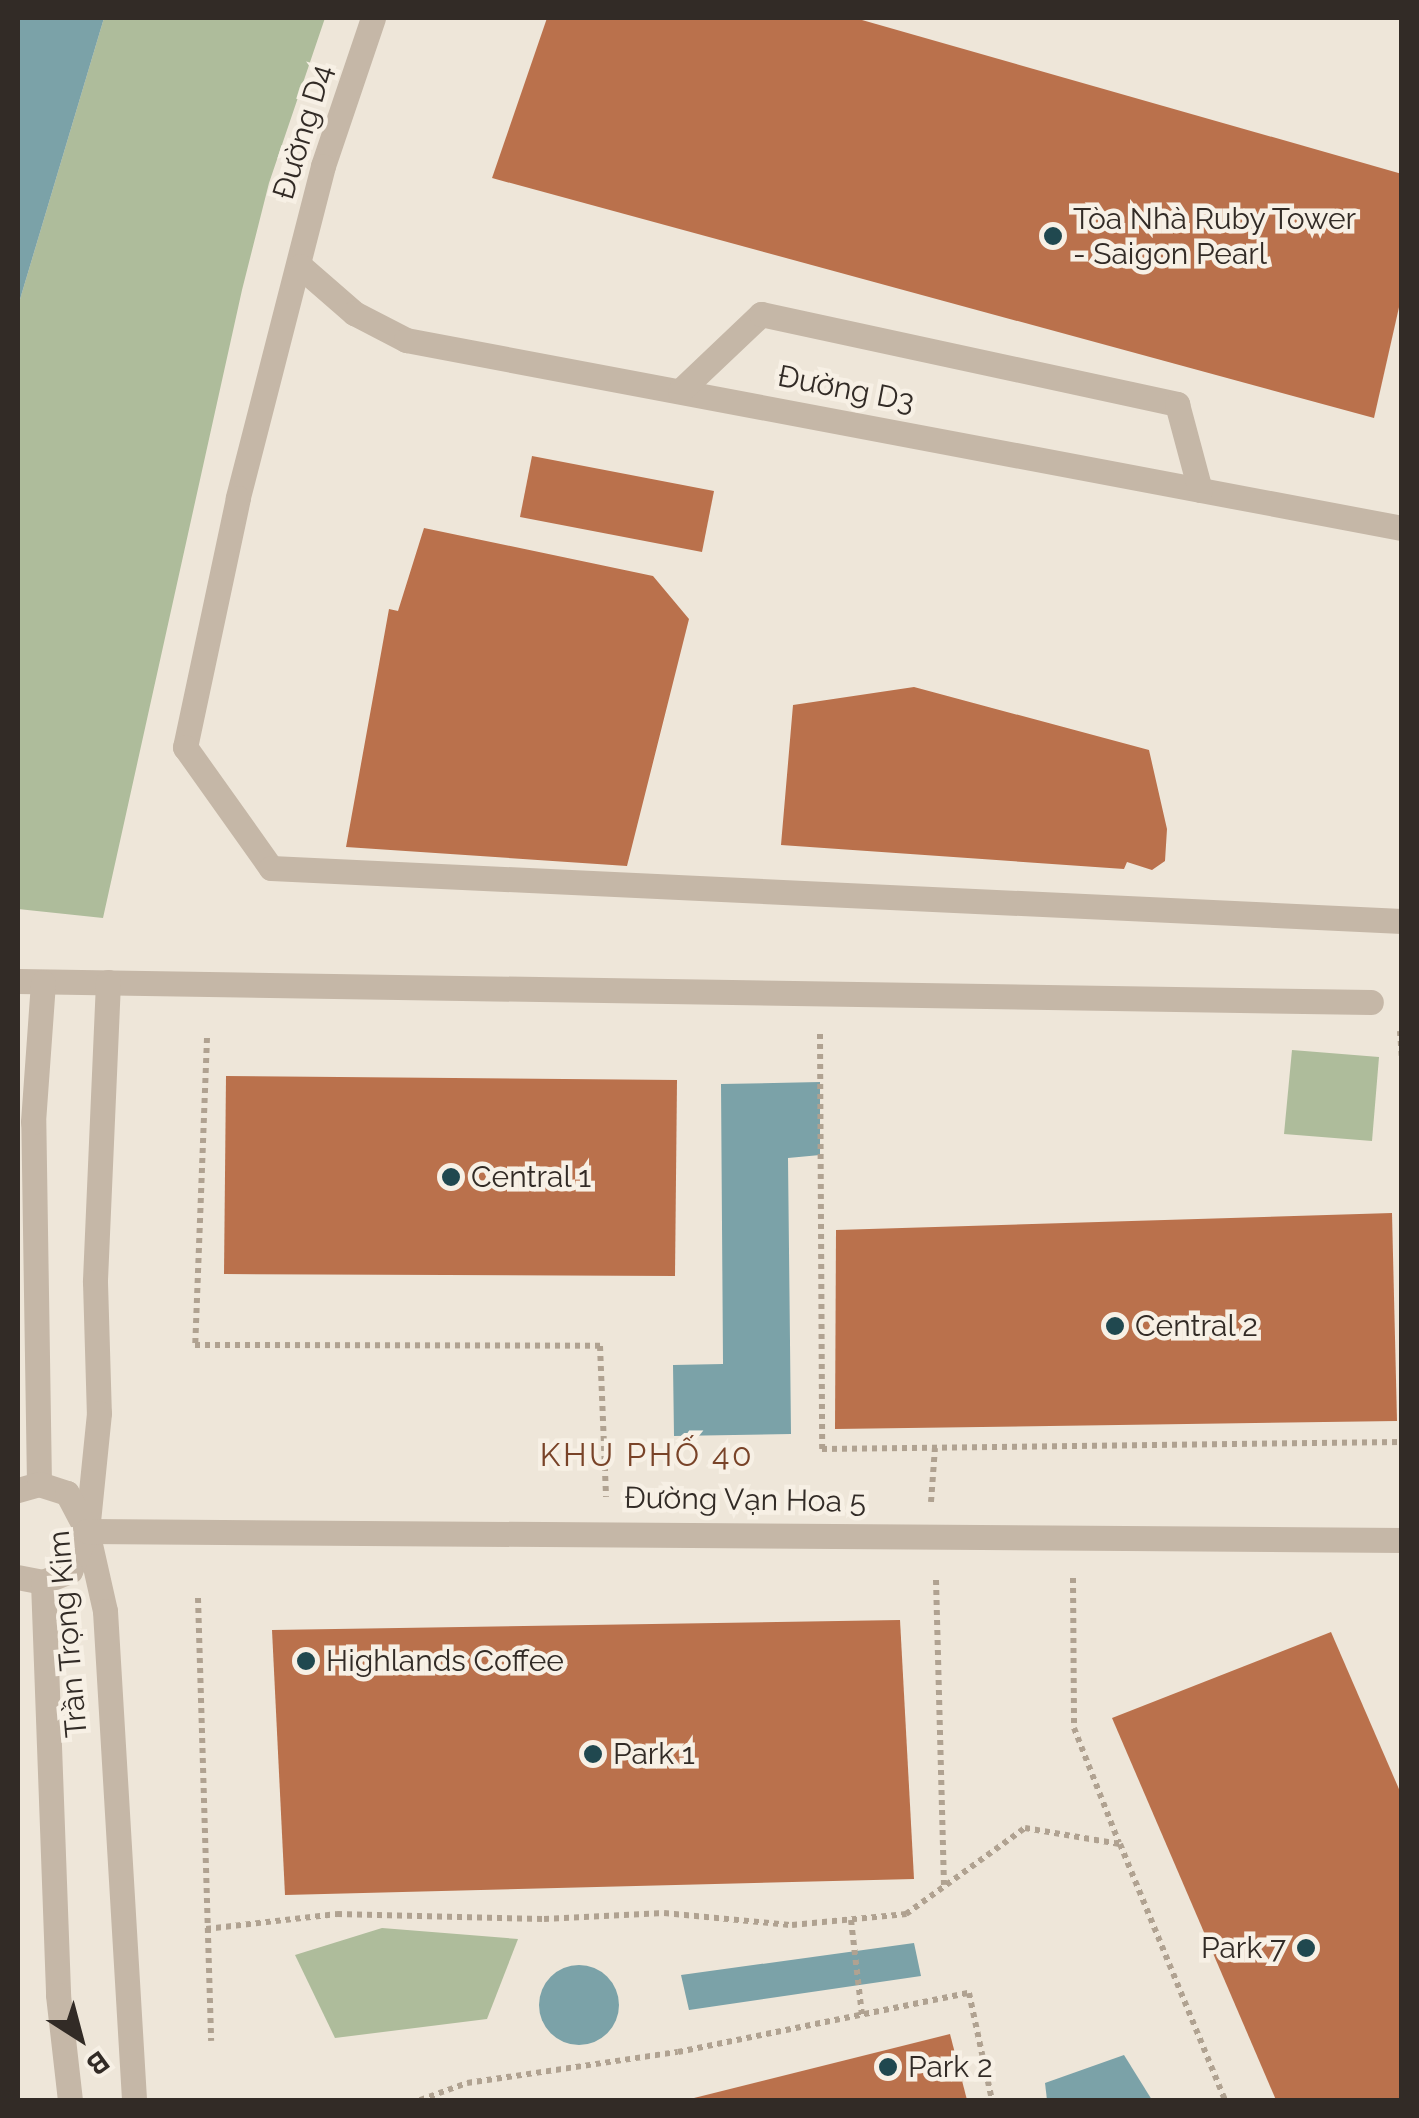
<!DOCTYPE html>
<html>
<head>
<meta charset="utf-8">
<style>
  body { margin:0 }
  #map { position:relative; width:1419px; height:2118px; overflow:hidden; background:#eee6d9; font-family:Raleway,sans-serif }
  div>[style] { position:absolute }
  .green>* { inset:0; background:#aebc9b }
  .water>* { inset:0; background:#7ba2a8 }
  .round { border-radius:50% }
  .building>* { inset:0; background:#ba714c }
  .path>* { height:6px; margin-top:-3px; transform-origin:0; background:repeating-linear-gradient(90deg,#b0a291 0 5px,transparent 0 10px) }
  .minor>* { height:25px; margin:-12.5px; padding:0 12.5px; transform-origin:12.5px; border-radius:12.5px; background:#c5b7a7 }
  .dots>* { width:28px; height:28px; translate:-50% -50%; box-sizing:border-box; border:5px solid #f7f0e5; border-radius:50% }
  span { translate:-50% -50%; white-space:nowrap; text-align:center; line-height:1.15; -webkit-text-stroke:9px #f7f0e5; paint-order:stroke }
  .street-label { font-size:30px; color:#322b26 }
  .poi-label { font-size:30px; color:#322b26 }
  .left { translate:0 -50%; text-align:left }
  .right { translate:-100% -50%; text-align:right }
  .neighbourhood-label { font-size:32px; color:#794328; letter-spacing:2.5px }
  .frame { position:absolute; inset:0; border:20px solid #322b26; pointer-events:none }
  .north { position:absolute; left:30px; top:1988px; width:100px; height:100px; -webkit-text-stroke:8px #f7f0e5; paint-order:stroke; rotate:144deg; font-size:28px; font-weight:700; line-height:40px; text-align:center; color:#322b26 }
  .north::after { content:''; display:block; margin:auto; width:35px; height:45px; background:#322b26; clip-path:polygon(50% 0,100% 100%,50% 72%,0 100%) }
</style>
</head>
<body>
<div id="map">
  <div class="green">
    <div style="clip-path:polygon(104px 18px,325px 18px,269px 183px,242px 290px,103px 918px,18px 909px,18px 306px)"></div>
    <div style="clip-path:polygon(1292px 1050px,1379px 1057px,1372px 1141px,1284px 1134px)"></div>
    <div style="clip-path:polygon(382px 1928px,518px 1939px,487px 2019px,335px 2038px,295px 1955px)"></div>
  </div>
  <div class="water">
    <div style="clip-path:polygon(18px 18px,104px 18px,18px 306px)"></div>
    <div style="clip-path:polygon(820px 1082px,820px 1155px,788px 1158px,791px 1434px,674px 1436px,673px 1365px,723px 1364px,721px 1084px)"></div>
    <div style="clip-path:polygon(914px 1943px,921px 1976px,689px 2010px,681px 1975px)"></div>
    <div class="round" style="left:539px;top:1965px;width:80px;height:80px"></div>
    <div style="clip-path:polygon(1124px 2055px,1152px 2100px,1047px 2100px,1045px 2083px)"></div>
  </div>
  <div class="building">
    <div style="clip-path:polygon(547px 18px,855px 18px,1402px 174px,1402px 294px,1374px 418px,492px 178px)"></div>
    <div style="clip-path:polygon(532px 456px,714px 491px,702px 552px,520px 517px)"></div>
    <div style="clip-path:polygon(424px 528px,653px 576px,689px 619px,627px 866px,346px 847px,389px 609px,398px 611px)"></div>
    <div style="clip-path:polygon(914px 687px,1149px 750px,1167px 829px,1165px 861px,1152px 870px,1127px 862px,1124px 869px,781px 845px,793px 705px)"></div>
    <div style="clip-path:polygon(226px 1076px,677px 1080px,675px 1276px,224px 1274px)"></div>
    <div style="clip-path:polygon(1392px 1213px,1397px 1421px,835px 1429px,836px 1230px)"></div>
    <div style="clip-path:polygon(900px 1620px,914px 1879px,285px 1895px,272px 1630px)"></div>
    <div style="clip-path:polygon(1331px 1632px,1402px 1796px,1402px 2100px,1276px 2100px,1112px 1718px)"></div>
    <div style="clip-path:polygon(950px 2034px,967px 2100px,690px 2100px,690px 2099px)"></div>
  </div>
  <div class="path">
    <div style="left:1400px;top:1031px;width:27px;rotate:86deg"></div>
    <div style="left:820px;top:1034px;width:415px;rotate:89.7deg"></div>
    <div style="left:822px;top:1449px;width:580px;rotate:-0.69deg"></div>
    <div style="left:207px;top:1038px;width:307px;rotate:92.2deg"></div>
    <div style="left:195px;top:1345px;width:405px;rotate:0.1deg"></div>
    <div style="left:600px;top:1346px;width:151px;rotate:87.7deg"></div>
    <div style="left:931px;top:1502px;width:54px;rotate:-85.8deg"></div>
    <div style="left:1073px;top:1578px;width:150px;rotate:89.6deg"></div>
    <div style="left:1074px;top:1728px;width:123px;rotate:68.6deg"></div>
    <div style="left:936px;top:1580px;width:305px;rotate:88.5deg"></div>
    <div style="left:198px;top:1598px;width:443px;rotate:88.3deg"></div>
    <div style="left:851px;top:1920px;width:96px;rotate:83.4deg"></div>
    <div style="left:206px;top:1929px;width:132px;rotate:-6.5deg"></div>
    <div style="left:337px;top:1914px;width:207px;rotate:1.4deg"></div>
    <div style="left:544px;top:1919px;width:120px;rotate:-2.9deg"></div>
    <div style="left:664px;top:1913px;width:129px;rotate:5.4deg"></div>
    <div style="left:792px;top:1925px;width:115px;rotate:-5.5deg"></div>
    <div style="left:906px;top:1914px;width:147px;rotate:-35.9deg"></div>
    <div style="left:1025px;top:1828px;width:96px;rotate:9.6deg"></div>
    <div style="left:1120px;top:1844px;width:277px;rotate:67.7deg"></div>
    <div style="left:420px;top:2100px;width:50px;rotate:-19.9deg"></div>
    <div style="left:467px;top:2083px;width:213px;rotate:-8.4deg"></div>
    <div style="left:678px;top:2052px;width:297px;rotate:-11.5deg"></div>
    <div style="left:969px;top:1993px;width:109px;rotate:77.9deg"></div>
  </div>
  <div class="minor">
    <div style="left:373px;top:18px;width:156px;rotate:108.7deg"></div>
    <div style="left:323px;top:166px;width:343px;rotate:104.4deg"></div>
    <div style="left:238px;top:498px;width:255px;rotate:102deg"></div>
    <div style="left:185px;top:747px;width:148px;rotate:54.6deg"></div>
    <div style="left:271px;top:868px;width:1132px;rotate:2.68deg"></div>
    <div style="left:300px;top:266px;width:72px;rotate:41deg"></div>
    <div style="left:354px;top:313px;width:59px;rotate:27.4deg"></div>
    <div style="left:406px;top:340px;width:1014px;rotate:10.69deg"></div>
    <div style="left:680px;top:391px;width:112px;rotate:-43.5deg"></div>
    <div style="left:761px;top:314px;width:426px;rotate:12.2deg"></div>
    <div style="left:1177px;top:404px;width:89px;rotate:75deg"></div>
    <div style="left:18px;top:981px;width:1353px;rotate:0.89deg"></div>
    <div style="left:108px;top:982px;width:300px;rotate:92.5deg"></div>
    <div style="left:95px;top:1282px;width:131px;rotate:88.3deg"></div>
    <div style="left:99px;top:1413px;width:119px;rotate:95.8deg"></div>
    <div style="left:87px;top:1531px;width:82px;rotate:77.3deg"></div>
    <div style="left:105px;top:1611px;width:490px;rotate:86.6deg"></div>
    <div style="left:39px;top:1484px;width:362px;rotate:-90.9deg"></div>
    <div style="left:33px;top:1122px;width:140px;rotate:-85.9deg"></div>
    <div style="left:18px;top:1490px;width:22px;rotate:-16deg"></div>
    <div style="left:39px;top:1484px;width:29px;rotate:18deg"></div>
    <div style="left:67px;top:1493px;width:43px;rotate:62.2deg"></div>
    <div style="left:87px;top:1531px;width:43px;rotate:113deg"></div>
    <div style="left:70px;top:1571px;width:29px;rotate:158deg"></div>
    <div style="left:43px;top:1582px;width:25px;rotate:-169deg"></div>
    <div style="left:87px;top:1531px;width:1315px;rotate:0.39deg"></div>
    <div style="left:43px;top:1582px;width:413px;rotate:87.9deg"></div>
    <div style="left:58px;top:1995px;width:106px;rotate:83.5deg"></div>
  </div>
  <div class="dots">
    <div style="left:1053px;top:236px;background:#20484f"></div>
    <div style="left:451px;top:1177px;background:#20484f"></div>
    <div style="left:1115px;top:1326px;background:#20484f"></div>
    <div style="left:306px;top:1661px;background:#20484f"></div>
    <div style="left:593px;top:1754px;background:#20484f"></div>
    <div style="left:1306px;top:1948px;background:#20484f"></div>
    <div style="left:888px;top:2067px;background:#20484f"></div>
  </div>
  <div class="street-label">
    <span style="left:303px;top:132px;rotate:-73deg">Đường D4</span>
    <span style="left:846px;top:389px;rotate:11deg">Đường D3</span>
    <span style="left:745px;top:1500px;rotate:1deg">Đường Vạn Hoa 5</span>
    <span style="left:68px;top:1634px;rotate:-95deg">Trần Trọng Kim</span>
  </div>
  <div class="poi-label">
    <span class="left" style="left:1073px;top:236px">Tòa Nhà Ruby Tower<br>- Saigon Pearl</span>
    <span class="left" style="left:471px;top:1177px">Central 1</span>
    <span class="left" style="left:1135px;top:1326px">Central 2</span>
    <span class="left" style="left:326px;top:1661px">Highlands Coffee</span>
    <span class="left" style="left:613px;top:1754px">Park 1</span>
    <span class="right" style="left:1286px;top:1948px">Park 7</span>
    <span class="left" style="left:908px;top:2067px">Park 2</span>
  </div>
  <div class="neighbourhood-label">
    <span style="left:647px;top:1455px">KHU PHỐ 40</span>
  </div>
  <div class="frame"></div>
  <div class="north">B</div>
</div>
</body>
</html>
